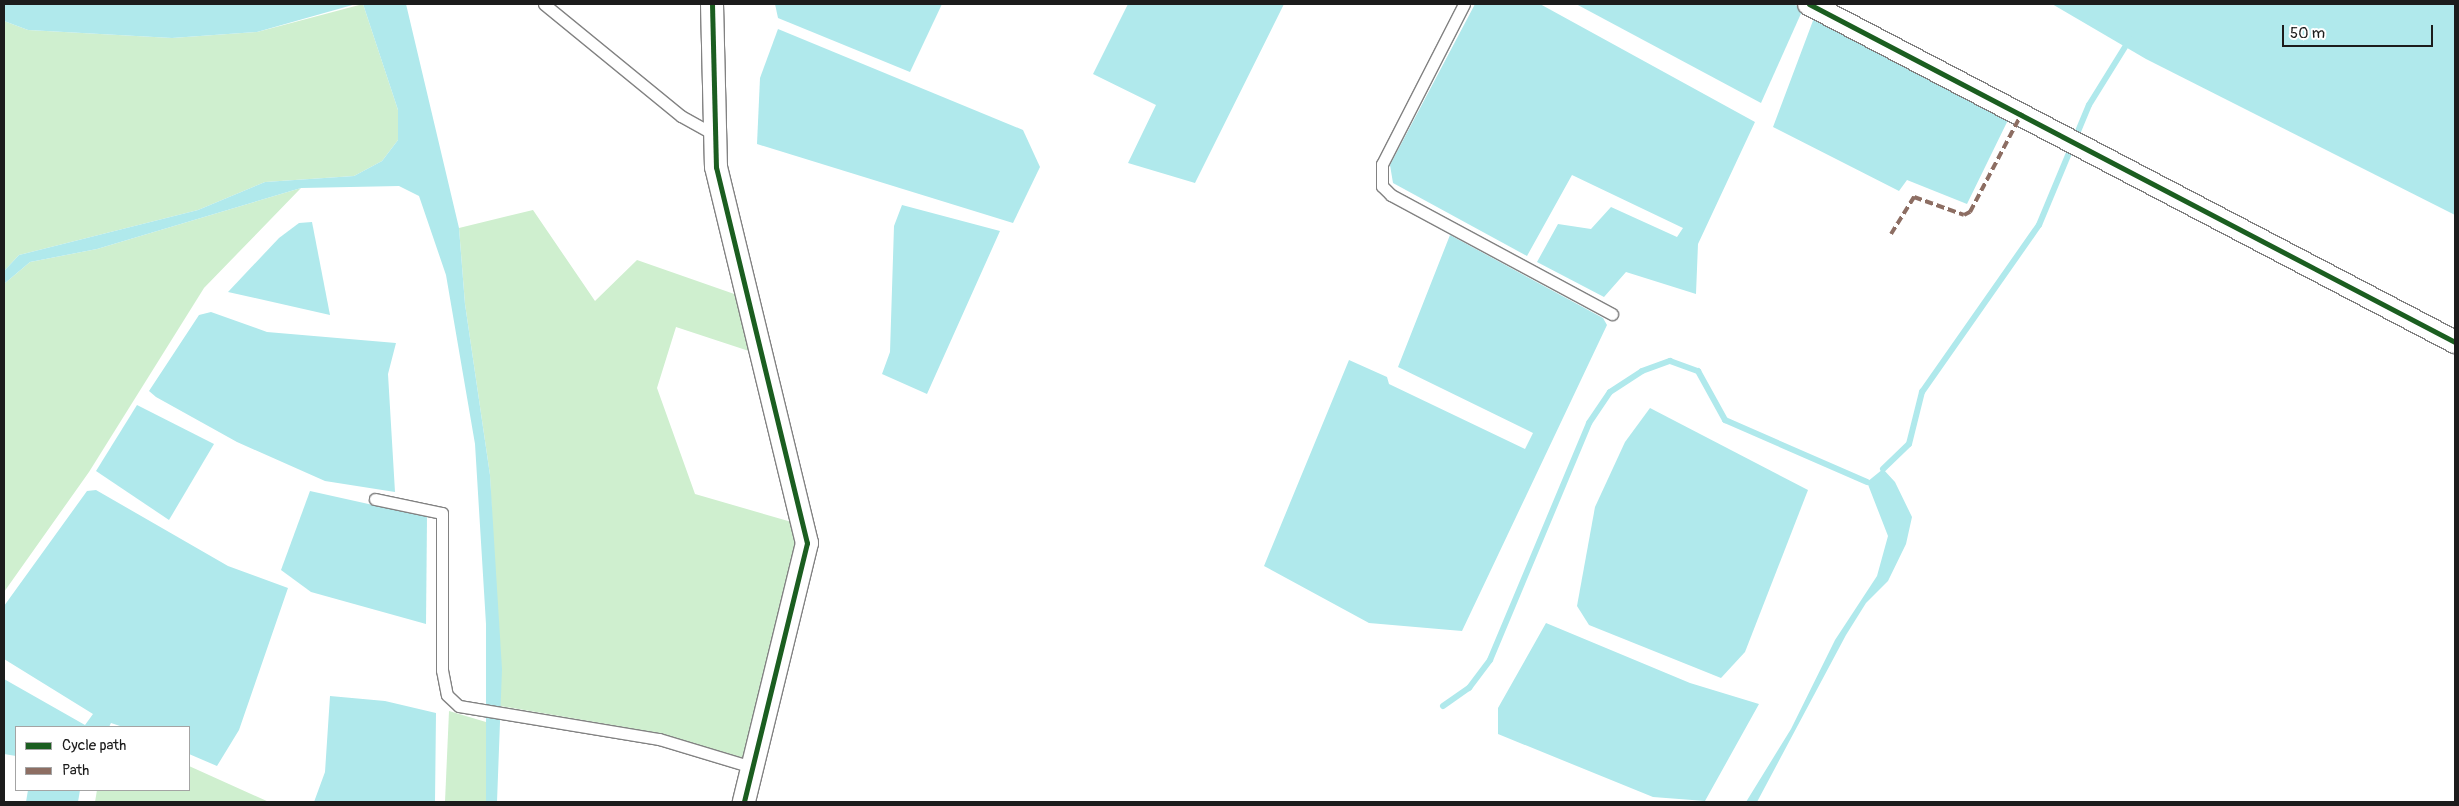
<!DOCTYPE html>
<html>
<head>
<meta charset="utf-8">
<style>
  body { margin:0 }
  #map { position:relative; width:2459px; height:806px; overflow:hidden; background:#fff; font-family:Pangolin,sans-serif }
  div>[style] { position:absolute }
  .green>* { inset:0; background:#cfefcf }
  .water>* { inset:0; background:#b0e9ec }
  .stream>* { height:6px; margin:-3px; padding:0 3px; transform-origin:3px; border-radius:3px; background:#b0e9ec }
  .roads { filter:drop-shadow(1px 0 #828282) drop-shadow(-1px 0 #828282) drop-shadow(0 1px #828282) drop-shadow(0 -1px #828282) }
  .lane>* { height:11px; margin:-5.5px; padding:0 5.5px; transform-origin:5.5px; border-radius:5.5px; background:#fff }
  .street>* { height:22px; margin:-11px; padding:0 11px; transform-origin:11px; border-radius:11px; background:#fff }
  .quiet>* { height:4px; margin-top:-2px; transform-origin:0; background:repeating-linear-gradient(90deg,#8d6e63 0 8px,transparent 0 12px) }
  .cycleway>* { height:5px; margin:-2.5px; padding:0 2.5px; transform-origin:2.5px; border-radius:2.5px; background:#1b5e20 }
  span { translate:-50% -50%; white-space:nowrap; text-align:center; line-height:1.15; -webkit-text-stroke:5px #fff; paint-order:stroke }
  .frame { position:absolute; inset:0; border:5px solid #1c1c1c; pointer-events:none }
  .legend { position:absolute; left:15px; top:726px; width:175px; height:65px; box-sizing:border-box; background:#fff; border:1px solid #a4a4a4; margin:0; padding:6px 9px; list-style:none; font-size:15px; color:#1c1c1c }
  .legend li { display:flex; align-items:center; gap:10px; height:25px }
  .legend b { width:25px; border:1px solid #a4a4a4 }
  .scale { position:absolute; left:2282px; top:25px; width:151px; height:22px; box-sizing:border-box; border:2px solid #1c1c1c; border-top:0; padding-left:6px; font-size:15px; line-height:18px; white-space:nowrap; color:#1c1c1c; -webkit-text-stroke:4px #fff; paint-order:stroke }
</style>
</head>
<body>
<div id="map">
  <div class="green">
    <div style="clip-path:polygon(363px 4px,398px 110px,398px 140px,382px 161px,354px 176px,265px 182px,198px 210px,19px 255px,4px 271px,4px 21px,28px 30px,172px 38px,257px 32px)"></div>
    <div style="clip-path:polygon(301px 188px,204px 288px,89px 472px,4px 592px,4px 284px,30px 262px,97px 249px)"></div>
    <div style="clip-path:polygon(533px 210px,595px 301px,637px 260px,740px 296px,755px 353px,676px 327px,657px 388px,695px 494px,795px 523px,798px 542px,747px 759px,659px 733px,500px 706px,490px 475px,465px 304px,459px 228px)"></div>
    <div style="clip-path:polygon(449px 711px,486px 722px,486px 802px,445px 802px)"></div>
    <div style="clip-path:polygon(189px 766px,269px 802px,95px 802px,97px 790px,189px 790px)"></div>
  </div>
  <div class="water">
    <div style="clip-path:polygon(4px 4px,356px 4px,257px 32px,172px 38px,28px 30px,4px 21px)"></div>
    <div style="clip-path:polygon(363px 4px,406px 4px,459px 228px,465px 304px,490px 475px,502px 669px,497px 802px,486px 802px,486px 624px,475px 444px,446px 275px,419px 196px,399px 186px,301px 188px,97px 249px,30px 262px,4px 284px,4px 271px,19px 255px,198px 210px,265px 182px,354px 176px,382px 161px,398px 140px,398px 110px)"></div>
    <div style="clip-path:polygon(775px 4px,942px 4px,910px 72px,778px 18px)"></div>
    <div style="clip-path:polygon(1128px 4px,1284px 4px,1195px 183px,1128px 163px,1156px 105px,1093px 74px)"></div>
    <div style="clip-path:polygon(1475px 4px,1540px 4px,1755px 122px,1698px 244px,1696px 294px,1626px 272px,1604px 297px,1537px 262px,1558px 224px,1591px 229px,1611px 207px,1677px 237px,1683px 228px,1572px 175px,1527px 256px,1393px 183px,1390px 165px)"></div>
    <div style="clip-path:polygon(1576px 4px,1793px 4px,1803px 9px,1761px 103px)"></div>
    <div style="clip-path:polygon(2052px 4px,2455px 4px,2455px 215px,2146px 59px)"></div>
    <div style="clip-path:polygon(1814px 18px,2009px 118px,1967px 204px,1907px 180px,1899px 191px,1773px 127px)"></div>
    <div style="clip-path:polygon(778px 29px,1023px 130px,1040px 167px,1013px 223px,757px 144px,760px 78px)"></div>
    <div style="clip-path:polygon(902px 205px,1000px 231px,927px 394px,882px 374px,890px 352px,894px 226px)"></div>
    <div style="clip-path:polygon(312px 222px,330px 315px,228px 292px,279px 238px,299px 223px)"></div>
    <div style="clip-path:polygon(1450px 235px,1603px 318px,1607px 325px,1462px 631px,1369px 623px,1264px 566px,1349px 360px,1387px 377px,1389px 384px,1525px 449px,1533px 433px,1398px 367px)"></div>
    <div style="clip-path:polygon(211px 312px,267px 332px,396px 343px,388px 374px,395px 492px,325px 481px,237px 442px,156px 397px,149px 391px,199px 315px)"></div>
    <div style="clip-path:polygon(137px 405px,214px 444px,169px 520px,96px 471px)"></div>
    <div style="clip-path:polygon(1650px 408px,1808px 490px,1745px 652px,1721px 678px,1589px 625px,1577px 606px,1595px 507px,1625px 442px)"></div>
    <div style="clip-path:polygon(1883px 469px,1895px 482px,1912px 517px,1906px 544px,1888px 581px,1866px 603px,1846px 635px,1757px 802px,1746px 802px,1791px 729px,1835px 640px,1877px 576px,1888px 536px,1867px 482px)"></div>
    <div style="clip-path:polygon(96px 490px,228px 566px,288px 588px,239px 730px,217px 766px,189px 754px,189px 727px,123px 727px,111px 723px,109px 727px,16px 727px,16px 756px,4px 754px,4px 679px,85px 725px,93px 714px,4px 659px,4px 606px,87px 491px)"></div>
    <div style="clip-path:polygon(310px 491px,427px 517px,426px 624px,311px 592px,281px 570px)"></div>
    <div style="clip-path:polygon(1546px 623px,1690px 683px,1759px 704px,1705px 801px,1653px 797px,1498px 734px,1498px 708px)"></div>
    <div style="clip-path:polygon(330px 696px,385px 701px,436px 713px,435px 802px,314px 802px,325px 772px)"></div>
    <div style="clip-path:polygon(28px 790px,80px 790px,78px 802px,26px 802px)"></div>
  </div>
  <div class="stream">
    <div style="left:1883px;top:469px;width:36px;rotate:-44deg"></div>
    <div style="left:1909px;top:444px;width:54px;rotate:-76deg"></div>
    <div style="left:1922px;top:392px;width:204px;rotate:-55deg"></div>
    <div style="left:2039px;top:225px;width:130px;rotate:-67.4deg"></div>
    <div style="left:2089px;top:105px;width:78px;rotate:-58.2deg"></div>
    <div style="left:1443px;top:706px;width:32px;rotate:-35deg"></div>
    <div style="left:1469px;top:688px;width:35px;rotate:-53deg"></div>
    <div style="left:1490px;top:660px;width:257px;rotate:-67.3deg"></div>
    <div style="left:1589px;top:423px;width:37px;rotate:-56deg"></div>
    <div style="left:1610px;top:392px;width:38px;rotate:-33deg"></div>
    <div style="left:1642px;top:371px;width:30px;rotate:-20deg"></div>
    <div style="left:1670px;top:361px;width:30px;rotate:20deg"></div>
    <div style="left:1698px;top:371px;width:56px;rotate:61.1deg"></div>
    <div style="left:1725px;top:420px;width:155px;rotate:23.6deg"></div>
  </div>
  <div class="roads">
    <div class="lane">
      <div style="left:544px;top:4px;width:177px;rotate:39.3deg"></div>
      <div style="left:681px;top:116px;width:37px;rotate:29deg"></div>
      <div style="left:1464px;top:4px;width:180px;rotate:117.1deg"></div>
      <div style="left:1382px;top:164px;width:22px;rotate:90deg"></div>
      <div style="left:1382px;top:186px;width:13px;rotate:45deg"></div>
      <div style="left:1391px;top:195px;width:251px;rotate:28.3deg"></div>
      <div style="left:375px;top:499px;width:68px;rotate:11.8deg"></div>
      <div style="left:442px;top:513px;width:157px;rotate:90deg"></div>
      <div style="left:442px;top:670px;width:25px;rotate:79deg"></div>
      <div style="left:447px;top:695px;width:16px;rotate:43deg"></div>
      <div style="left:459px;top:706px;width:203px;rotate:9.4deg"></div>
      <div style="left:659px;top:739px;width:97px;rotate:16.8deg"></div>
    </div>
    <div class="street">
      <div style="left:712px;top:4px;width:163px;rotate:88.6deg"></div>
      <div style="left:716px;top:167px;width:387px;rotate:76.4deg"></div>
      <div style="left:807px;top:543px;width:267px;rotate:103.7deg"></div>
      <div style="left:1809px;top:4px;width:729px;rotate:27.62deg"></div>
    </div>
  </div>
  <div class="quiet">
    <div style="left:1891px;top:234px;width:44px;rotate:-58.1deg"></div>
    <div style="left:1914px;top:197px;width:53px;rotate:19.8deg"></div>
    <div style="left:1964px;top:215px;width:7px;rotate:-27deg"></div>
    <div style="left:1970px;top:212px;width:112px;rotate:-62.3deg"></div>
  </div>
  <div class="cycleway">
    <div style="left:712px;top:4px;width:163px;rotate:88.6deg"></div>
    <div style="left:716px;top:167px;width:387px;rotate:76.4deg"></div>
    <div style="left:807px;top:543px;width:267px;rotate:103.7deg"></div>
    <div style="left:1809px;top:4px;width:729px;rotate:27.62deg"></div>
  </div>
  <div class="frame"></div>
  <ul class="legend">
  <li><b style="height:6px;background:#1b5e20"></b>Cycle path</li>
  <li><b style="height:6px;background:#8d6e63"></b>Path</li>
  </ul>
  <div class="scale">50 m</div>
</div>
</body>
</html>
